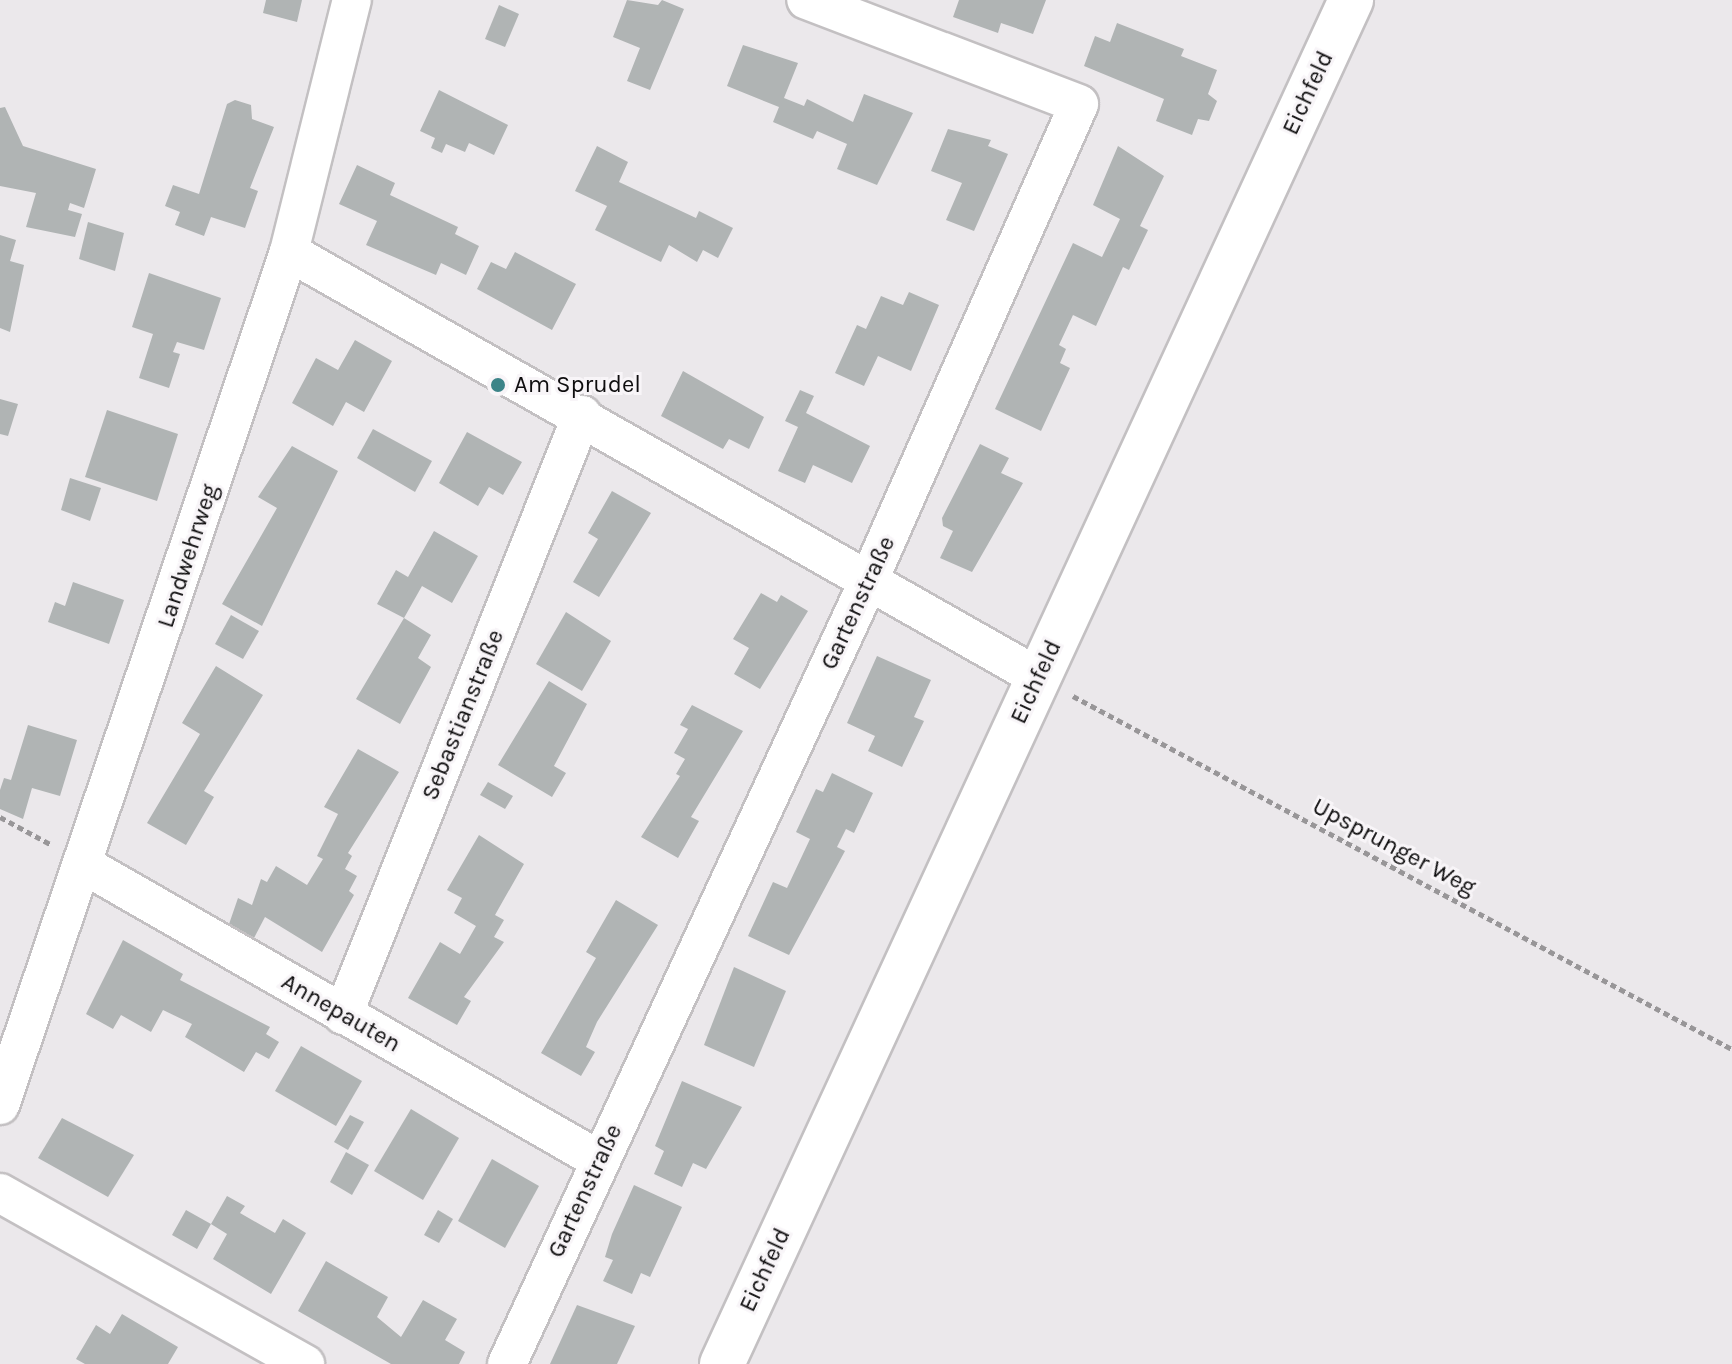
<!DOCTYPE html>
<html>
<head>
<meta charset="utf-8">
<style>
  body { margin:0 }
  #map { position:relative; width:1732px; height:1364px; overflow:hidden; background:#ebe8eb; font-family:Karla,sans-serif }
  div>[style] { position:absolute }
  .building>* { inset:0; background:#b0b4b4 }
  .path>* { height:5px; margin-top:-2.5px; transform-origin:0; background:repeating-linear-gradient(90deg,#989698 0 6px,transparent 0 10px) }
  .roads { filter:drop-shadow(2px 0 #c3c0c2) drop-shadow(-2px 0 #c3c0c2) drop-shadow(0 2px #c3c0c2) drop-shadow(0 -2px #c3c0c2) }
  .minor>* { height:38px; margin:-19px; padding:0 19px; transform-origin:19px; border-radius:19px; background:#fff }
  .secondary>* { height:44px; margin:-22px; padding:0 22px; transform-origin:22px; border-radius:22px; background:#fff }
  .dots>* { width:22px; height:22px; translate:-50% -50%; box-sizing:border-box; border:4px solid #f8f5f8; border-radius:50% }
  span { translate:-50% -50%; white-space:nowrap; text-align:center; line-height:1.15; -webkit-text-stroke:6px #f8f5f8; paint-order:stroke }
  .street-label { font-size:24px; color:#0e0d0e }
  .poi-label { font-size:24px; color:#0e0d0e }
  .left { translate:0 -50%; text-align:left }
</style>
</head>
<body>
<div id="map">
  <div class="building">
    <div style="clip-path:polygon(266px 0,302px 0,297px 22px,263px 13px)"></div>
    <div style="clip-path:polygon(627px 0,658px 5px,662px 0,684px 9px,650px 90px,627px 81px,640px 48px,613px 37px)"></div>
    <div style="clip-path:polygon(959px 0,1046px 0,1033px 34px,1001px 23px,998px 33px,953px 17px)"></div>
    <div style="clip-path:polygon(499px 5px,519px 14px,505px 47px,485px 39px)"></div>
    <div style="clip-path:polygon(1117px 23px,1184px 49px,1181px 56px,1217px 70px,1208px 94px,1217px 101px,1209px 121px,1198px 119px,1192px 135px,1156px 121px,1164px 99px,1084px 66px,1095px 36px,1110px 42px)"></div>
    <div style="clip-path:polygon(743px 45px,798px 63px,784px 98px,804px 106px,807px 99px,853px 122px,864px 94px,913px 113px,877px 185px,837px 169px,847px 144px,817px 131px,813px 139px,773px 122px,779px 107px,727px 86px)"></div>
    <div style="clip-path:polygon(439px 90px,508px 125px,494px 155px,469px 143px,465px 152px,446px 144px,442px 153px,431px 148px,435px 138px,420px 131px)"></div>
    <div style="clip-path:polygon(235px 100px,251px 105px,252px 119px,274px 127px,250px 188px,258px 191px,245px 228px,211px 217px,204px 236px,175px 225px,180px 212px,165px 206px,173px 185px,199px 194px,227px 104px)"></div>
    <div style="clip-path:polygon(5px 107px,23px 146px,96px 169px,84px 208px,70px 203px,68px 210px,82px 214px,75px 237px,26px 227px,36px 193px,0 186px,0 108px)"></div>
    <div style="clip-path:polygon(948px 129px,991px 140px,988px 146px,1008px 154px,974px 231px,946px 220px,962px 183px,931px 171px)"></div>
    <div style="clip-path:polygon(597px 146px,628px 162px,619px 182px,696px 218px,699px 211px,733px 228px,718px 258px,703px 250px,697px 262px,669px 245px,661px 262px,595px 230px,607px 206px,575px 191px)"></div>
    <div style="clip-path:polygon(1118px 146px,1164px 176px,1140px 226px,1148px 230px,1129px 270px,1123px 267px,1096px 326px,1073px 315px,1059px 345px,1066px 349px,1060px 363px,1070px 368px,1041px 431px,995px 409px,1073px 243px,1102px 257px,1120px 219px,1093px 205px)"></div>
    <div style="clip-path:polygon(357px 165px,395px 183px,390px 195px,458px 227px,455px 234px,479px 246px,466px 275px,441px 263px,436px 275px,366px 245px,377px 221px,339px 204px)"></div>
    <div style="clip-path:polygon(88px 222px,124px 233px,115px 271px,79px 259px)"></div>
    <div style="clip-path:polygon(0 235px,16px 240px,10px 261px,24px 265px,10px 332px,0 328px)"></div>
    <div style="clip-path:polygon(515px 252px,576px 284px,552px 330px,477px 289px,491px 262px,506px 269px)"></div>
    <div style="clip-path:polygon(149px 273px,221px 298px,204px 350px,177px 342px,173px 352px,180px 354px,169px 388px,139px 378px,153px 334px,132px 327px)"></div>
    <div style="clip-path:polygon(909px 292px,939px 305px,911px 371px,878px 356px,864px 386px,835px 373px,857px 325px,866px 329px,881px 296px,903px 305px)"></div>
    <div style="clip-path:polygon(355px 340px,392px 361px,364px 412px,346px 402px,333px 426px,292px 403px,316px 358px,338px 370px)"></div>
    <div style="clip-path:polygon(683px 371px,764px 417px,749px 449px,729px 439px,723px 449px,661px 416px)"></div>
    <div style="clip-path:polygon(800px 390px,814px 396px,806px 413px,870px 446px,852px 483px,813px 465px,805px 483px,778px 471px,798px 427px,785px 421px)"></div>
    <div style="clip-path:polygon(0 399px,18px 404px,8px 436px,0 434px)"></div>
    <div style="clip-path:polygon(107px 410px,178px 434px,157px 501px,85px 477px)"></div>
    <div style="clip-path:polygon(373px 429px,432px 461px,415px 492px,357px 458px)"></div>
    <div style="clip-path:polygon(467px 432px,522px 462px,503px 495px,489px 487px,478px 506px,439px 483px)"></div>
    <div style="clip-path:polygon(980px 444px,1009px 458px,1001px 473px,1023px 483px,972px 572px,940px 558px,953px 531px,943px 526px,942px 518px)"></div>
    <div style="clip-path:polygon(292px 446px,338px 471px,262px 626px,222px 604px,277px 508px,258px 497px)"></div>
    <div style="clip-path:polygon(70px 478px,101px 488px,90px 521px,61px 510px)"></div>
    <div style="clip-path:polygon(612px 491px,651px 513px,599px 597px,573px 582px,598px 539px,588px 533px)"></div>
    <div style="clip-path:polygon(434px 531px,478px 556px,452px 603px,422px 586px,404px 618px,377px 604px,396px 570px,408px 577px)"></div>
    <div style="clip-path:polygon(73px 582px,124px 600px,109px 644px,48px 622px,55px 602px,65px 606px)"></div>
    <div style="clip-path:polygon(761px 593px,777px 602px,781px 595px,808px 611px,760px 689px,734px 674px,749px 648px,733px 639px)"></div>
    <div style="clip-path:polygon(566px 612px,611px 641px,582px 691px,536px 664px)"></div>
    <div style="clip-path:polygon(231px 615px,259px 631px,243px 659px,215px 644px)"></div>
    <div style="clip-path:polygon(404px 618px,431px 635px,418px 658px,431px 667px,400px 724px,356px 699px)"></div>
    <div style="clip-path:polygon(877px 656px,931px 680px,914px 717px,924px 721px,902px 767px,868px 751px,875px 736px,847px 723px)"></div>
    <div style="clip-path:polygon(216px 666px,263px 695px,204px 791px,214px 797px,186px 845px,147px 823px,200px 734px,182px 723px)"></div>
    <div style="clip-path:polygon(549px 681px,587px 704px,554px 766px,566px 773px,552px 797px,498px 765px)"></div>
    <div style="clip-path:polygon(692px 705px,743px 731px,691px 817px,699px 821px,678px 858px,641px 837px,680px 776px,676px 774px,685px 759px,674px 753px,688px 729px,680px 725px)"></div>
    <div style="clip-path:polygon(28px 725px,77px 740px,60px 796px,32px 788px,23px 819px,0 809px,0 790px,4px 778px,11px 780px)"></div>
    <div style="clip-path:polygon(358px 749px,399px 772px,348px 853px,352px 856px,345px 869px,357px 876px,349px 891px,354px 895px,322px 952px,265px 917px,253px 940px,228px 927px,238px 898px,252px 905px,261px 879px,267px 882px,276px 866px,307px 885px,323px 859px,317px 856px,338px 814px,324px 807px)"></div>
    <div style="clip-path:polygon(832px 773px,873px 793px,854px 833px,846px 829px,837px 847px,845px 851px,789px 955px,748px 936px,773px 882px,787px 888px,810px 839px,796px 832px,816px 789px,823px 792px)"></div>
    <div style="clip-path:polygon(488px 782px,513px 796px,505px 809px,480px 795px)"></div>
    <div style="clip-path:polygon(479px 835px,524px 864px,495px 915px,504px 920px,494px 937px,504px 942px,464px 997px,471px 1001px,457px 1025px,408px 998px,440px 942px,460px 954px,476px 926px,454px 913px,462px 898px,447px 890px)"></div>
    <div style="clip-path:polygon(616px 900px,658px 925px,597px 1022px,586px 1047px,595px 1052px,581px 1076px,541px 1053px,596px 958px,586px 952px)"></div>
    <div style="clip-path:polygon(123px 940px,183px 974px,180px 980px,270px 1027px,266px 1034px,279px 1042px,269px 1059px,256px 1052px,244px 1072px,185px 1037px,192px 1024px,163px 1010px,151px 1032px,121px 1015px,113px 1029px,86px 1014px)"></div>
    <div style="clip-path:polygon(734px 967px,786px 991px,754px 1067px,704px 1045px)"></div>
    <div style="clip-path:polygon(301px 1046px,362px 1081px,336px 1126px,275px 1091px)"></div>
    <div style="clip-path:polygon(682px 1081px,742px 1107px,706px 1169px,693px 1163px,682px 1187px,654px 1174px,664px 1151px,655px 1146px)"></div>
    <div style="clip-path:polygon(411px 1109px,459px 1138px,423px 1200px,374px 1171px)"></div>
    <div style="clip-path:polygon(350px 1115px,364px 1122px,348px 1150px,334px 1142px)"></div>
    <div style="clip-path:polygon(62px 1118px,134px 1155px,108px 1197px,38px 1158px)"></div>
    <div style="clip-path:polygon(346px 1152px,369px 1165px,352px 1195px,330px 1182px)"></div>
    <div style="clip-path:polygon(492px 1159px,539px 1186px,505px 1248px,458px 1221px)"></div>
    <div style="clip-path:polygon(634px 1185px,682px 1207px,650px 1277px,641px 1273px,632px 1294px,603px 1281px,613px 1260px,605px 1257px,612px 1234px)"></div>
    <div style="clip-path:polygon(227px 1196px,245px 1206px,240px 1213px,275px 1233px,283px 1219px,306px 1233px,271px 1294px,213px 1259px,227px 1234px,211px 1224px,197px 1249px,172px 1235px,186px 1210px,211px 1224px)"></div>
    <div style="clip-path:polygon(438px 1210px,453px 1219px,439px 1243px,424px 1235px)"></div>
    <div style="clip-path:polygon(326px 1261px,388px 1297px,377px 1317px,401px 1337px,423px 1300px,457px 1319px,445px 1340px,465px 1352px,459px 1364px,391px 1364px,298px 1311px)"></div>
    <div style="clip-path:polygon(577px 1305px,635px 1326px,617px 1364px,550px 1364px)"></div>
    <div style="clip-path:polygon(122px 1314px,178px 1347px,168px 1364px,85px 1364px,76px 1359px,96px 1325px,110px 1334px)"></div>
  </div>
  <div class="path">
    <div style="left:1073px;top:696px;width:748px;rotate:28.18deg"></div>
    <div style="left:0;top:817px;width:59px;rotate:28.3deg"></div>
  </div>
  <div class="roads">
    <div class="minor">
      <div style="left:289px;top:252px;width:861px;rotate:29.57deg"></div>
      <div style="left:84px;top:865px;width:594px;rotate:29.8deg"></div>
      <div style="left:343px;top:1015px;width:646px;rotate:-68.28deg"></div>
      <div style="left:0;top:1105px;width:901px;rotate:-71.28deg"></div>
      <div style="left:289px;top:252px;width:260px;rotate:-76deg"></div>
      <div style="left:0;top:1193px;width:350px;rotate:29.3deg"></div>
      <div style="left:507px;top:1364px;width:861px;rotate:-65.22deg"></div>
      <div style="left:868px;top:582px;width:522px;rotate:-66.18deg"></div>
      <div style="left:1079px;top:104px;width:292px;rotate:-159.1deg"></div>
    </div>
    <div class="secondary">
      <div style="left:722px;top:1364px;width:1502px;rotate:-65.24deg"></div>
    </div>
  </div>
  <div class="dots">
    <div style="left:498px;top:385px;background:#3c8488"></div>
  </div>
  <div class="street-label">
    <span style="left:1308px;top:93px;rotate:-65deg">Eichfeld</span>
    <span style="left:188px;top:556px;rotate:-72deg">Landwehrweg</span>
    <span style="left:858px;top:603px;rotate:-65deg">Gartenstraße</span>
    <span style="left:1036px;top:682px;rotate:-65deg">Eichfeld</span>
    <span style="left:463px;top:715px;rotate:-68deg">Sebastianstraße</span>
    <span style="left:1394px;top:847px;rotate:28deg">Upsprunger Weg</span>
    <span style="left:341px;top:1013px;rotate:30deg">Annepauten</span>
    <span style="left:585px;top:1191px;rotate:-65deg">Gartenstraße</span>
    <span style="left:765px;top:1270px;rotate:-65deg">Eichfeld</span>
  </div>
  <div class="poi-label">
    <span class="left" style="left:514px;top:385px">Am Sprudel</span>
  </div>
</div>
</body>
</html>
